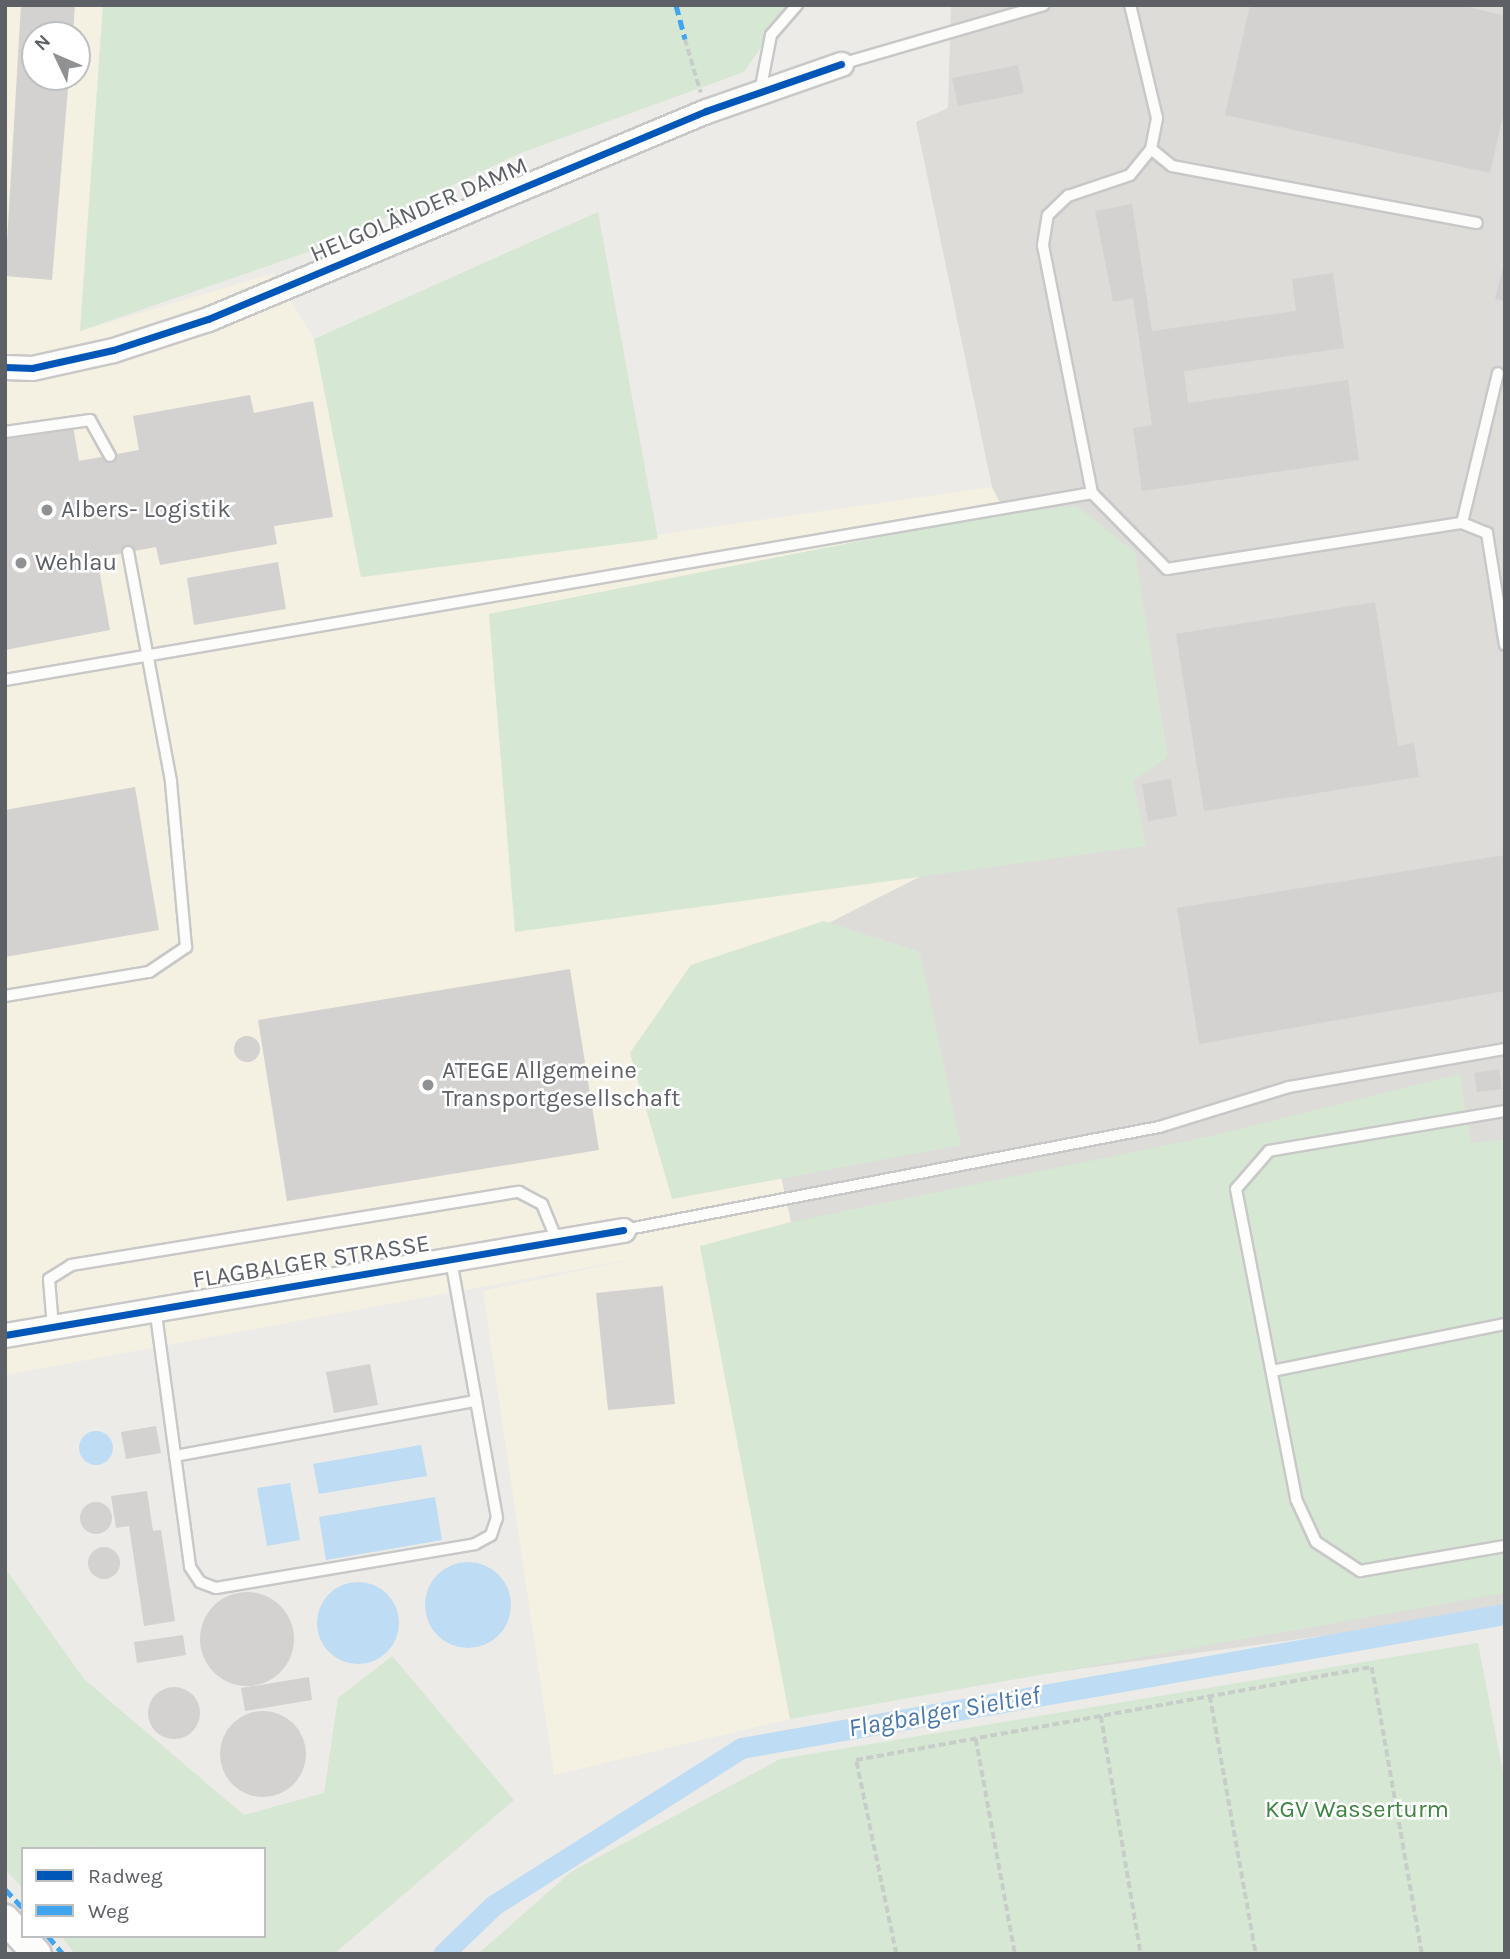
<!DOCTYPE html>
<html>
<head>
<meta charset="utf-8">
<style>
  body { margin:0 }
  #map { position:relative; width:1510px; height:1959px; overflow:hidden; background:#ecebe7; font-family:Karla,sans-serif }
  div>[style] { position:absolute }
  .commercial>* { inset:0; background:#f4f0e2 }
  .industrial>* { inset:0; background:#dddcd9 }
  .green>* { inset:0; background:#d6e7d4 }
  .water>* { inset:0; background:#bedcf3 }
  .round { border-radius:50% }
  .canal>* { height:21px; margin:-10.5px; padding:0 10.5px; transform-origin:10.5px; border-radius:10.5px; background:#bedcf3 }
  .building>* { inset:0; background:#d3d2d0 }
  .path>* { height:3.5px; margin-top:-1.75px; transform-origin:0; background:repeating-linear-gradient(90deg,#c8cdca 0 7px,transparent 0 10.5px) }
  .roads { filter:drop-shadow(2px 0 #c8c8c8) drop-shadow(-2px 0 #c8c8c8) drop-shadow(0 2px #c8c8c8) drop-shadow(0 -2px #c8c8c8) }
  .service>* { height:10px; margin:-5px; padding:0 5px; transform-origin:5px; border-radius:5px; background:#fcfcfb }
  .minor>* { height:23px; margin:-11.5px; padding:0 11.5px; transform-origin:11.5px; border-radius:11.5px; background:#fcfcfb }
  .tertiary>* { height:28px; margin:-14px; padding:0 14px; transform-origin:14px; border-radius:14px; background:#fcfcfb }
  .rail>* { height:5px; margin-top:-2.5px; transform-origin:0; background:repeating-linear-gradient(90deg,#e3e2e2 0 2px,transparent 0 11px) }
  .quiet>* { height:5px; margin-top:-2.5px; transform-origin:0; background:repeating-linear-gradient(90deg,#40a5ee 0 10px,transparent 0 15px) }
  .cycleway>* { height:7px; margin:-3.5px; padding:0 3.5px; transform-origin:3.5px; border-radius:3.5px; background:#0057b8 }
  .dots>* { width:19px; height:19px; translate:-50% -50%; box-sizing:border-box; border:4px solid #fff; border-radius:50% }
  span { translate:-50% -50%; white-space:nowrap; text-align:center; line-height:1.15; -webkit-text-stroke:5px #fff; paint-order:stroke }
  .street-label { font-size:24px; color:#5d6065 }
  .poi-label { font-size:24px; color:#5d6065 }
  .left { translate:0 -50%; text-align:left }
  .park-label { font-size:24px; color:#3d8441 }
  .water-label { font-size:26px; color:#4977aa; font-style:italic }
  .frame { position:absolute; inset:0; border:7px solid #5d6065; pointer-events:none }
  .legend { position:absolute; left:21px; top:1847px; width:245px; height:91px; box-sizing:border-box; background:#fff; border:2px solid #bebfc1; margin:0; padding:9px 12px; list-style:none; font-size:21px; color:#5d6065 }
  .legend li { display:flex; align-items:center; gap:14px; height:35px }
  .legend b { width:35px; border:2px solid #bebfc1 }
  .north { position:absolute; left:21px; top:21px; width:70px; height:70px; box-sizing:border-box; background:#fff; border:2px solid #bebfc1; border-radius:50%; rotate:314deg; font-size:19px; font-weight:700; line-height:28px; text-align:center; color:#5d6065 }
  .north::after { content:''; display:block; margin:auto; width:24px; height:32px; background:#8f9192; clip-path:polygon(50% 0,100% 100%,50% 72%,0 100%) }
</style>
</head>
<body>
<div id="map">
  <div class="commercial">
    <div style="clip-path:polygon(evenodd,5px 5px,103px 5px,80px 331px,274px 273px,314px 339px,361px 577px,992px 487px,1138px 767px,737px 970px,791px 1222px,700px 1247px,790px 1719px,554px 1775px,483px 1291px,644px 1257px,5px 1375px,5px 5px,35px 35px,77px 35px,77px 77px,35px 77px,35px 35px)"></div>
  </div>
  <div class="industrial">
    <div style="clip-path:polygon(951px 5px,1505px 5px,1505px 1611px,872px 1697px,791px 1222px,736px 970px,1138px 766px,992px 487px,916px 122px,948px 108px)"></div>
  </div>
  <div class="green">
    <div style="clip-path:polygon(103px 5px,790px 5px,744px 72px,518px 154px,328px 245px,80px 331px)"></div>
    <div style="clip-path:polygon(598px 212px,658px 539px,361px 577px,314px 339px)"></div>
    <div style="clip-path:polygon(1076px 506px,1135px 552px,1168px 757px,1133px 781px,1146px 846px,515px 932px,489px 614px,997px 514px)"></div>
    <div style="clip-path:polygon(824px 921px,920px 952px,961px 1145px,672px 1199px,630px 1053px,691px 965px)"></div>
    <div style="clip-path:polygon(1460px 1074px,1471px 1143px,1505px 1139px,1505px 1593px,790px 1719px,700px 1246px,791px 1222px,1211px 1136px)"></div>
    <div style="clip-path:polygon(5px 1568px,84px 1679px,244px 1815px,324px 1793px,338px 1698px,392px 1656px,514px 1800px,334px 1954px,75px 1954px,61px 1936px,264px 1936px,264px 1849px,23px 1849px,23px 1889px,5px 1869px)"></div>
    <div style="clip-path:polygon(1478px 1643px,1505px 1783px,1505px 1954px,478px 1954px,571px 1872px,780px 1759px)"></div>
  </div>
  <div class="water">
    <div class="round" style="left:79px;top:1431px;width:34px;height:34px"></div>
    <div style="clip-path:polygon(421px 1445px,427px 1476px,319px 1494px,313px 1464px)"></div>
    <div style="clip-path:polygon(290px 1483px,300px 1540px,267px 1546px,257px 1488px)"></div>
    <div style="clip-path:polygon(435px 1497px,442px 1540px,326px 1560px,319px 1517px)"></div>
    <div class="round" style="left:425px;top:1562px;width:86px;height:86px"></div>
    <div class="round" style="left:317px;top:1582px;width:82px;height:82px"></div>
  </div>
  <div class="canal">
    <div style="left:443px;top:1954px;width:71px;rotate:-43.9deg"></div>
    <div style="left:494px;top:1905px;width:293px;rotate:-32.4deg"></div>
    <div style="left:741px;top:1748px;width:776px;rotate:-9.95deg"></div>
  </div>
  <div class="building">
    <div style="clip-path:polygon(21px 5px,75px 5px,73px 35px,35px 35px,35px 77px,69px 77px,52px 280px,5px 276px)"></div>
    <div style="clip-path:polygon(1250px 5px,1461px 5px,1505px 16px,1505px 107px,1490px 173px,1225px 115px)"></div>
    <div style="clip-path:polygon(1018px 65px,1024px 93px,958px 106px,952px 78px)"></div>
    <div style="clip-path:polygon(1132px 204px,1152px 331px,1296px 311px,1292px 279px,1333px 273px,1344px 348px,1184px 371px,1188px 403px,1348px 380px,1359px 460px,1142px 491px,1133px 428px,1152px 425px,1133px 298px,1113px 302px,1095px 211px)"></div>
    <div style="clip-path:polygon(1504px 263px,1505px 263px,1505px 301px,1495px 299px)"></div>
    <div style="clip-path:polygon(250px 395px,254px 413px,313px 401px,333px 517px,274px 526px,277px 544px,160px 565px,156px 547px,97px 558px,110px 630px,5px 650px,5px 438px,73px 426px,79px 461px,139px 450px,133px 416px)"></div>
    <div style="clip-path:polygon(278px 562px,286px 609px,194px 625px,187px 578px)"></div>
    <div style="clip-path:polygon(1375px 602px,1398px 746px,1414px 743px,1419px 777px,1204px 811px,1176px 634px)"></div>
    <div style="clip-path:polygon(1171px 779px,1177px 816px,1148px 821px,1142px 784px)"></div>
    <div style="clip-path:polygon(135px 787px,159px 930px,5px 957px,5px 810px)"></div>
    <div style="clip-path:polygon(1505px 855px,1505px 991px,1199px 1044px,1177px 908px)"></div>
    <div style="clip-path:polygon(570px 969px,599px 1150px,287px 1201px,258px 1020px)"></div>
    <div class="round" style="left:234px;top:1036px;width:26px;height:26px"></div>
    <div style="clip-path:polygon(1499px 1069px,1502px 1089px,1477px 1092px,1474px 1073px)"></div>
    <div style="clip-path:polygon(663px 1286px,675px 1404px,608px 1410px,596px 1293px)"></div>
    <div style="clip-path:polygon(370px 1364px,378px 1405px,334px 1413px,326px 1372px)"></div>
    <div style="clip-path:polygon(156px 1426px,161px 1453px,126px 1459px,121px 1432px)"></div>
    <div style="clip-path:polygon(147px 1491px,153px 1531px,161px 1530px,175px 1621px,144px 1626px,129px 1526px,116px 1528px,111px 1496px)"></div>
    <div class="round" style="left:80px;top:1502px;width:32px;height:32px"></div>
    <div class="round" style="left:88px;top:1547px;width:32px;height:32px"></div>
    <div class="round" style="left:200px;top:1592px;width:94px;height:94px"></div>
    <div style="clip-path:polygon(183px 1635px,186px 1655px,137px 1663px,134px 1642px)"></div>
    <div style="clip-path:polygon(309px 1677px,312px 1700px,245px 1711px,241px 1688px)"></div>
    <div class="round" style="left:148px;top:1687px;width:52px;height:52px"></div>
    <div class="round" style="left:220px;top:1711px;width:86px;height:86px"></div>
  </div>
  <div class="path">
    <div style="left:685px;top:39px;width:56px;rotate:73.5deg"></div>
    <div style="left:1210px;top:1696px;width:262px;rotate:79.9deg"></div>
    <div style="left:1101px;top:1716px;width:241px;rotate:80.5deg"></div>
    <div style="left:976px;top:1739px;width:219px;rotate:79.7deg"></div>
    <div style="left:896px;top:1954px;width:198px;rotate:-101.7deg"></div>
    <div style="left:856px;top:1760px;width:524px;rotate:-10.22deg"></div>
    <div style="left:1372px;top:1667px;width:291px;rotate:80.1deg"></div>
  </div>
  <div class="roads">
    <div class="service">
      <div style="left:841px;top:64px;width:211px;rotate:-16.2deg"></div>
      <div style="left:760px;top:92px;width:58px;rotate:-79.1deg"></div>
      <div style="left:771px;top:35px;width:40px;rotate:-49deg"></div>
      <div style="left:1151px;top:149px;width:27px;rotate:39deg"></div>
      <div style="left:1172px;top:166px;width:310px;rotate:10.6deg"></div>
      <div style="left:5px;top:432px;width:86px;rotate:-8deg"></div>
      <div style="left:90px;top:420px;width:41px;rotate:60.9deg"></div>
      <div style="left:1092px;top:493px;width:253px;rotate:-101.2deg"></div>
      <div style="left:1043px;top:245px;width:30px;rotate:-81deg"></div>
      <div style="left:1048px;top:215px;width:28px;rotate:-44deg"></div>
      <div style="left:1068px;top:196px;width:65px;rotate:-18.7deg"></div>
      <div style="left:1130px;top:175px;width:33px;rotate:-51deg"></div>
      <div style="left:1151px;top:149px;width:32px;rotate:-79deg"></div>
      <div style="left:1157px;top:118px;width:116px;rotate:-103.4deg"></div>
      <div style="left:1462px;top:523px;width:154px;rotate:-76.5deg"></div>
      <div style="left:5px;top:680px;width:1103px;rotate:-9.76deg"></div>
      <div style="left:1092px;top:493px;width:107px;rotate:45.4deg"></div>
      <div style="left:1167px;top:569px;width:299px;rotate:-8.9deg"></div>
      <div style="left:1462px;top:523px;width:27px;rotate:22deg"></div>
      <div style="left:1487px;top:533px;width:113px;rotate:80.9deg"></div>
      <div style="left:5px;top:996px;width:146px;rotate:-9.5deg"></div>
      <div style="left:149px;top:972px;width:45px;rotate:-34deg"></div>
      <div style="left:186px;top:947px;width:167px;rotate:-95.2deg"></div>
      <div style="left:171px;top:781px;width:233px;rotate:-100.6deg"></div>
      <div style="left:1505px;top:1111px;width:239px;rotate:170.4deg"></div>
      <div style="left:1269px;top:1151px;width:50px;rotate:131deg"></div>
      <div style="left:1236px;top:1189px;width:316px;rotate:79deg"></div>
      <div style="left:1296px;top:1499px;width:47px;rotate:65.1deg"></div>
      <div style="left:1316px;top:1542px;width:53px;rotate:33.4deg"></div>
      <div style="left:1360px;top:1571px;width:147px;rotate:-9.8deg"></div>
      <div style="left:623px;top:1230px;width:546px;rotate:-10.88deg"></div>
      <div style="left:1159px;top:1127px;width:136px;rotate:-17.1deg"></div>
      <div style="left:1289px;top:1087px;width:219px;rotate:-10deg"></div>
      <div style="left:155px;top:1307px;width:262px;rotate:82.3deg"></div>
      <div style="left:190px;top:1567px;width:18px;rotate:56deg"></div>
      <div style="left:200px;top:1582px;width:17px;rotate:21deg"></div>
      <div style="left:216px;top:1588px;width:263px;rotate:-9.6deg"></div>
      <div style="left:475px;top:1544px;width:18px;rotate:-29deg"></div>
      <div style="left:491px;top:1535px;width:18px;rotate:-71deg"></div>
      <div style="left:497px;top:1518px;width:263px;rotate:-100.1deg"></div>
      <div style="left:53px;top:1327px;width:48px;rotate:-94.8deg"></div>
      <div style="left:49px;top:1279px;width:26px;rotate:-32deg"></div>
      <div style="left:71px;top:1265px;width:454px;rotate:-9.3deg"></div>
      <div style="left:519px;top:1192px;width:26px;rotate:28deg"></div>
      <div style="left:542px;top:1204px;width:42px;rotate:67.7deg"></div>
      <div style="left:1272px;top:1371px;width:238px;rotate:-11.4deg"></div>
      <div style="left:175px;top:1456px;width:306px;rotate:-10.4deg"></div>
    </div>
    <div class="minor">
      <div style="left:5px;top:367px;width:27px;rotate:2deg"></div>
      <div style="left:32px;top:368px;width:83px;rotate:-12.5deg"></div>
      <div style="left:113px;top:350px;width:100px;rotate:-18.1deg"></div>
      <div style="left:208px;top:319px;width:540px;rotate:-22.67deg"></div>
      <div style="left:706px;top:111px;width:143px;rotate:-19.2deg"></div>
      <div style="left:5px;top:1335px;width:627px;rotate:-9.64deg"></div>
    </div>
    <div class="tertiary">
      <div style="left:5px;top:1919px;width:47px;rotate:47.6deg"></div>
    </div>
  </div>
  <div class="rail">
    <div style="left:5px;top:1758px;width:127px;rotate:46deg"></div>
    <div style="left:177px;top:1936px;width:25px;rotate:47deg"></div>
  </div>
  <div class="quiet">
    <div style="left:676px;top:5px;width:35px;rotate:75deg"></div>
    <div style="left:5px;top:1889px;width:26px;rotate:47deg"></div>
    <div style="left:48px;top:1936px;width:23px;rotate:50deg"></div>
  </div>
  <div class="cycleway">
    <div style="left:5px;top:367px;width:27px;rotate:2deg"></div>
    <div style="left:32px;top:368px;width:83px;rotate:-12.5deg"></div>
    <div style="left:113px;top:350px;width:100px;rotate:-18.1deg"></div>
    <div style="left:208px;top:319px;width:540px;rotate:-22.67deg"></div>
    <div style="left:706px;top:111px;width:143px;rotate:-19.2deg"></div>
    <div style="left:5px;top:1335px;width:627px;rotate:-9.64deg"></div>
  </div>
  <div class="dots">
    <div style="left:47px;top:510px;background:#8f9192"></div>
    <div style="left:21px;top:563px;background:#8f9192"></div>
    <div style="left:428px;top:1085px;background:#8f9192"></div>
  </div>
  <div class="street-label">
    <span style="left:419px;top:210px;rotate:-23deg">HELGOLÄNDER DAMM</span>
    <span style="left:311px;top:1262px;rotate:-9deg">FLAGBALGER STRASSE</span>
  </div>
  <div class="poi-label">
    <span class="left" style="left:61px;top:510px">Albers- Logistik</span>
    <span class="left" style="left:35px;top:563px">Wehlau</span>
    <span class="left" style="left:442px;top:1085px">ATEGE Allgemeine<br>Transportgesellschaft</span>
  </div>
  <div class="park-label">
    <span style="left:1357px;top:1810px">KGV Wasserturm</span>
  </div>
  <div class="water-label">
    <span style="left:944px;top:1712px;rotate:-10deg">Flagbalger Sieltief</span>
  </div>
  <div class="frame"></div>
  <ul class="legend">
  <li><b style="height:9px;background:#0057b8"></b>Radweg</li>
  <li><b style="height:9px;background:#40a5ee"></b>Weg</li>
  </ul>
  <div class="north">N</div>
</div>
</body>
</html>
